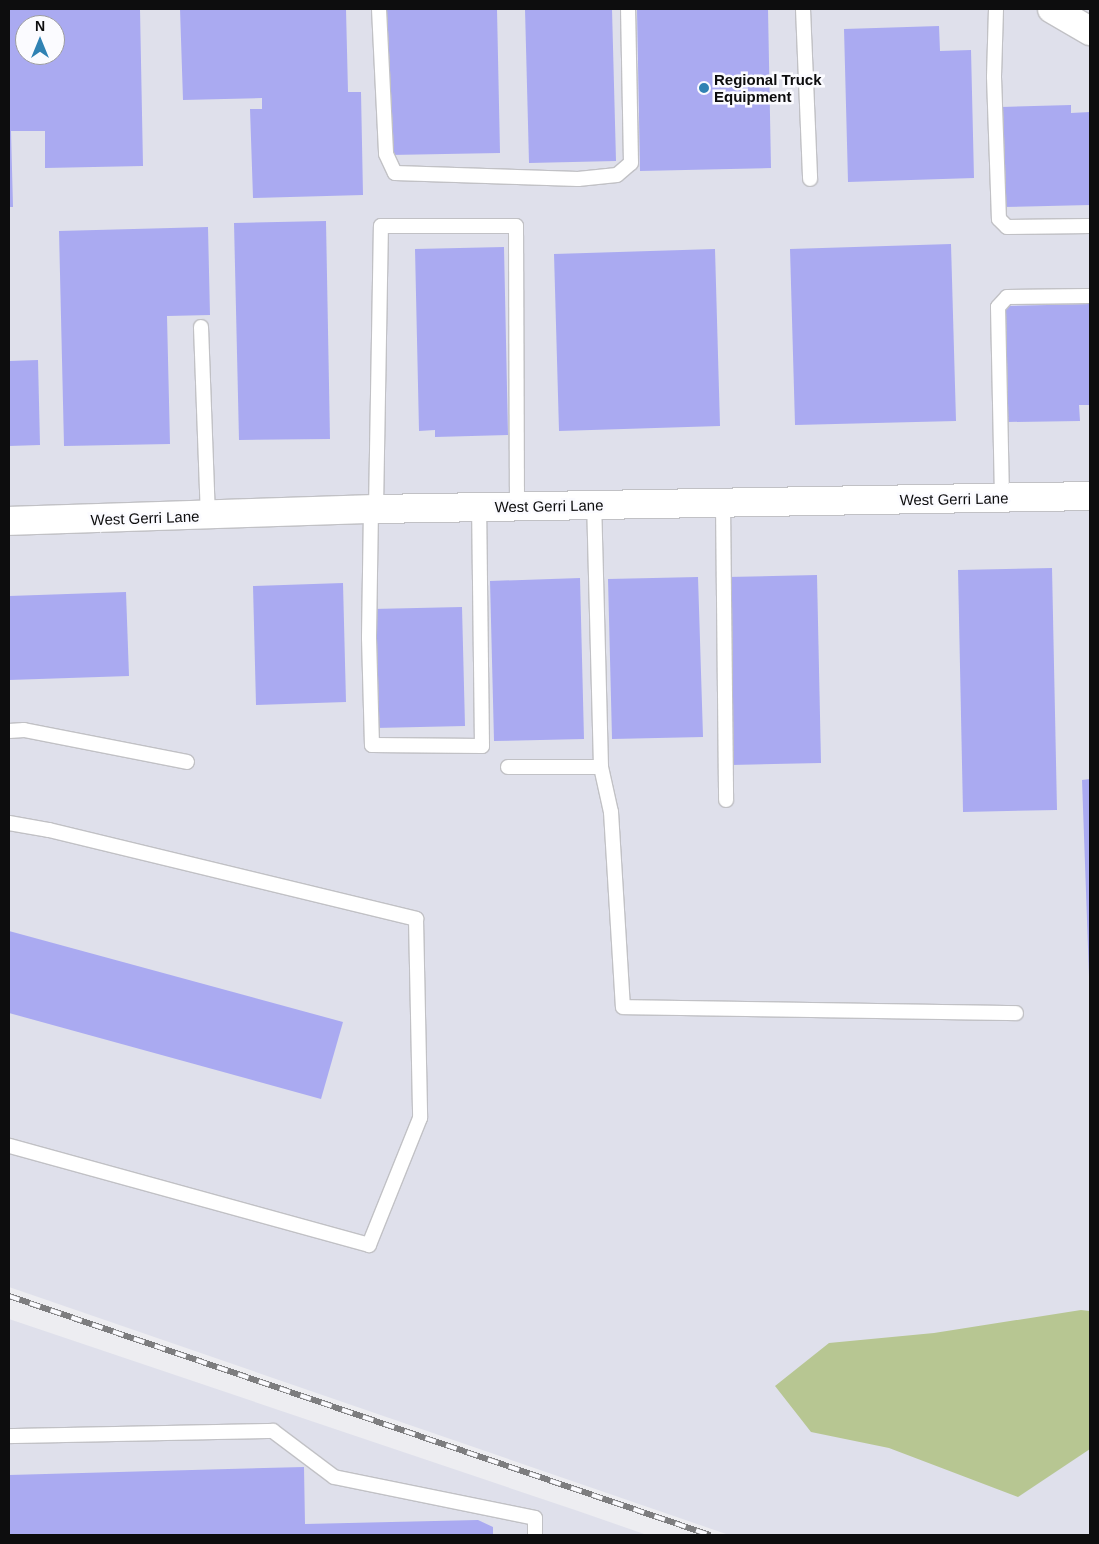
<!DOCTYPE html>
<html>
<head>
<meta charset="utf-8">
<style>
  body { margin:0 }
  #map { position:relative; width:1099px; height:1544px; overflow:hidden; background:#ededf1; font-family:Arial,sans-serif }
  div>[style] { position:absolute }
  .built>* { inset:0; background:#dfe0eb }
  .green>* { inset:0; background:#b7c692 }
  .building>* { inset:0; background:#aaaaf1 }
  .roads { filter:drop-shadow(1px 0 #c1c1c5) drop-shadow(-1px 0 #c1c1c5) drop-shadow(0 1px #c1c1c5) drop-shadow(0 -1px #c1c1c5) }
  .lane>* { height:14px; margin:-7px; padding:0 7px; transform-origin:7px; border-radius:7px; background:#fff }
  .street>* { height:28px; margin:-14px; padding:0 14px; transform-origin:14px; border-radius:14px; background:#fff }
  .rail>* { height:5.5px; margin-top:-2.75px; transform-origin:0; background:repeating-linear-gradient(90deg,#fbfbff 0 11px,#7d7d7f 0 22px); box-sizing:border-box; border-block:1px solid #7d7d7f }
  .dots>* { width:14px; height:14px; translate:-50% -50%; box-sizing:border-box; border:2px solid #fbfbff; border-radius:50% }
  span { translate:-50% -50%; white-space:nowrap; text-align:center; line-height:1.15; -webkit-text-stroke:5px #fbfbff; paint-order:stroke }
  .poi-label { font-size:15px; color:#0d0d0e; font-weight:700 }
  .left { translate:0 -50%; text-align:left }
  .street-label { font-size:15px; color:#0d0d0e }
  .frame { position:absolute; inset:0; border:10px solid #0d0d0e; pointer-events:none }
  .north { position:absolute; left:15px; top:15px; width:50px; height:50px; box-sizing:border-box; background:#fbfbff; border:1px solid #9c9c9f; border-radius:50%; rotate:0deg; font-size:14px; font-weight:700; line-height:20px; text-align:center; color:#0d0d0e }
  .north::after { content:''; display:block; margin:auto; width:18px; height:22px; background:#3082b3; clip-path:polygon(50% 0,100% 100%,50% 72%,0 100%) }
</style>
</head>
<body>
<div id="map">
  <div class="built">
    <div style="clip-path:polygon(evenodd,9px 9px,1090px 9px,1090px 1535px,729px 1535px,9px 1287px,9px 9px,25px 25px,55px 25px,55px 55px,25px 55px,25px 25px)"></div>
    <div style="clip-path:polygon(9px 1319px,578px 1511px,647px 1535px,9px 1535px)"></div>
  </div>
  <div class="green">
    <div style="clip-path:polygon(1081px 1310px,1090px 1311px,1090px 1449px,1018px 1497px,889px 1448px,811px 1432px,775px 1386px,829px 1343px,934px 1333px)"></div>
  </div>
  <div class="building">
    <div style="clip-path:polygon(evenodd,9px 9px,140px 9px,143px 166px,45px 168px,45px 131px,11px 131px,13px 207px,9px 207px,9px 9px,25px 25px,55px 25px,55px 55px,25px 55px,25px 25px)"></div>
    <div style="clip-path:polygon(180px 9px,346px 9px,348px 92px,361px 92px,363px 195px,253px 198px,250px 109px,262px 109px,262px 98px,183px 100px)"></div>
    <div style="clip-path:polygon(387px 9px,497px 9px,500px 153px,390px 155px)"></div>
    <div style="clip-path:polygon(525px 9px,612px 9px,616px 161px,529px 163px)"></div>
    <div style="clip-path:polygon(637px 9px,768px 9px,771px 168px,640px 171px)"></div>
    <div style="clip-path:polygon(939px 26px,940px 51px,971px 50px,974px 178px,848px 182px,844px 29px)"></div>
    <div style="clip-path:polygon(1071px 105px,1071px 113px,1090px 112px,1090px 205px,1003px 207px,1001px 107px)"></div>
    <div style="clip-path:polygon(326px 221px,330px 439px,239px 440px,234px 223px)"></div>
    <div style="clip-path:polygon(208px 227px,210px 315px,167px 316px,170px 444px,64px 446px,59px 231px)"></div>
    <div style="clip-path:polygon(951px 244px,956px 421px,795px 425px,790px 249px)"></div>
    <div style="clip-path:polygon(504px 247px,508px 435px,435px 437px,435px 430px,419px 431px,415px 249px)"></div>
    <div style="clip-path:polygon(715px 249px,720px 426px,559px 431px,554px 254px)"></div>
    <div style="clip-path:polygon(1090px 304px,1090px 405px,1079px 405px,1080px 421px,1007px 422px,1004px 306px)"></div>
    <div style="clip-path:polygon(38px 360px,40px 445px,9px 446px,9px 361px)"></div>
    <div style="clip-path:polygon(1052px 568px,1057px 810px,963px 812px,958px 570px)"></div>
    <div style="clip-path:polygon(817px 575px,821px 763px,731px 765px,727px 577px)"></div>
    <div style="clip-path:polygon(698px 577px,703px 737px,612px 739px,608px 579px)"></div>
    <div style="clip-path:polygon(580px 578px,584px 739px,494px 741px,490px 581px)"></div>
    <div style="clip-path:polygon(343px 583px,346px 702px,256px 705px,253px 586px)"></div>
    <div style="clip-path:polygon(126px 592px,129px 676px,9px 680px,9px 596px)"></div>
    <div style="clip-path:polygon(462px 607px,465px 726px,375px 728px,372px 609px)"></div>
    <div style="clip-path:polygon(1090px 779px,1090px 976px,1089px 976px,1082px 780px)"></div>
    <div style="clip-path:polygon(9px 931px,343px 1022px,321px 1099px,9px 1013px)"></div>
    <div style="clip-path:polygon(304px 1467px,305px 1524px,478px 1520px,493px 1527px,493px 1535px,9px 1535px,9px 1475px)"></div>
  </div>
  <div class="roads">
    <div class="lane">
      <div style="left:379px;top:9px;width:145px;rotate:87.2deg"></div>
      <div style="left:386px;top:154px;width:21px;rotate:65deg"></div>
      <div style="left:395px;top:173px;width:183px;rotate:1.9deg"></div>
      <div style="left:578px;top:179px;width:39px;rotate:-6deg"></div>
      <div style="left:617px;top:175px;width:18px;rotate:-41deg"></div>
      <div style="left:631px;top:163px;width:154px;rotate:-91.1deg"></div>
      <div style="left:803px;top:9px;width:170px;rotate:87.6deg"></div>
      <div style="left:996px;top:9px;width:68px;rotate:91.7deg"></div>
      <div style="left:994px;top:77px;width:142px;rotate:88deg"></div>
      <div style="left:999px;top:219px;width:11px;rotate:45deg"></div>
      <div style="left:1007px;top:227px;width:83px;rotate:-0.7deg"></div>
      <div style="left:201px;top:327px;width:189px;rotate:87.9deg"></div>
      <div style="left:1002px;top:498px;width:191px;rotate:-91.2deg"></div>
      <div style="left:998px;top:307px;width:13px;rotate:-48deg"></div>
      <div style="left:1007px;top:297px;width:83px;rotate:-0.7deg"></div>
      <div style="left:723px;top:503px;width:297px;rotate:89.4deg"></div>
      <div style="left:371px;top:509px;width:129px;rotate:90.9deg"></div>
      <div style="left:369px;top:638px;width:107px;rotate:88.4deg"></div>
      <div style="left:372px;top:745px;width:110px;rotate:0.5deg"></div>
      <div style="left:482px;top:746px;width:239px;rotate:-90.7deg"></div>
      <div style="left:376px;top:509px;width:283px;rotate:-89deg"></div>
      <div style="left:381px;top:226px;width:135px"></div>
      <div style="left:516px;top:226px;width:281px;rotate:89.8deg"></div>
      <div style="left:9px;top:731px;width:15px;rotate:-4deg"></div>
      <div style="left:24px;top:730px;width:166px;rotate:11.1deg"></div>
      <div style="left:508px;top:767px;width:93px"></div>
      <div style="left:601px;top:767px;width:262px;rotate:-91.5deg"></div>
      <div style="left:601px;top:767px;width:46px;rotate:77.5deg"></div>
      <div style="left:611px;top:812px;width:195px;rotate:86.5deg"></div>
      <div style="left:623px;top:1007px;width:393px;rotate:0.9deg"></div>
      <div style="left:9px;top:823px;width:41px;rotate:9.9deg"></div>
      <div style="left:49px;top:830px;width:378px;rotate:13.6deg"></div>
      <div style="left:416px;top:919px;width:199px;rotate:88.8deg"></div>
      <div style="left:420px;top:1118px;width:137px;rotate:111.9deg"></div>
      <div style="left:369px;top:1245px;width:373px;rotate:-164.6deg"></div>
      <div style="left:9px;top:1436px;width:264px;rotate:-1.1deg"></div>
      <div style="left:273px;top:1431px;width:76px;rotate:37deg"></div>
      <div style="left:334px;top:1477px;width:205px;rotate:11.5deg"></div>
      <div style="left:535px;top:1518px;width:17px;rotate:90deg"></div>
    </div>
    <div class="street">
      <div style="left:1052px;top:9px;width:44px;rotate:30.1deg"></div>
      <div style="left:9px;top:521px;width:367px;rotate:-1.9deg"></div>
      <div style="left:376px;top:509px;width:714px;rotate:-1.04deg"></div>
    </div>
  </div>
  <div class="rail">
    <div style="left:9px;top:1296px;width:741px;rotate:18.83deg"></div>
  </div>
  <div class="dots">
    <div style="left:704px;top:88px;background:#3082b3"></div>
  </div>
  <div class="poi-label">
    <span class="left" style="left:714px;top:88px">Regional Truck<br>Equipment</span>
  </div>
  <div class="street-label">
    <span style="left:954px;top:499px;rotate:-1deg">West Gerri Lane</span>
    <span style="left:549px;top:506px;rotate:-1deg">West Gerri Lane</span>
    <span style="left:145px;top:518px;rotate:-2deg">West Gerri Lane</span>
  </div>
  <div class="frame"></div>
  <div class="north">N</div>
</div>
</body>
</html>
